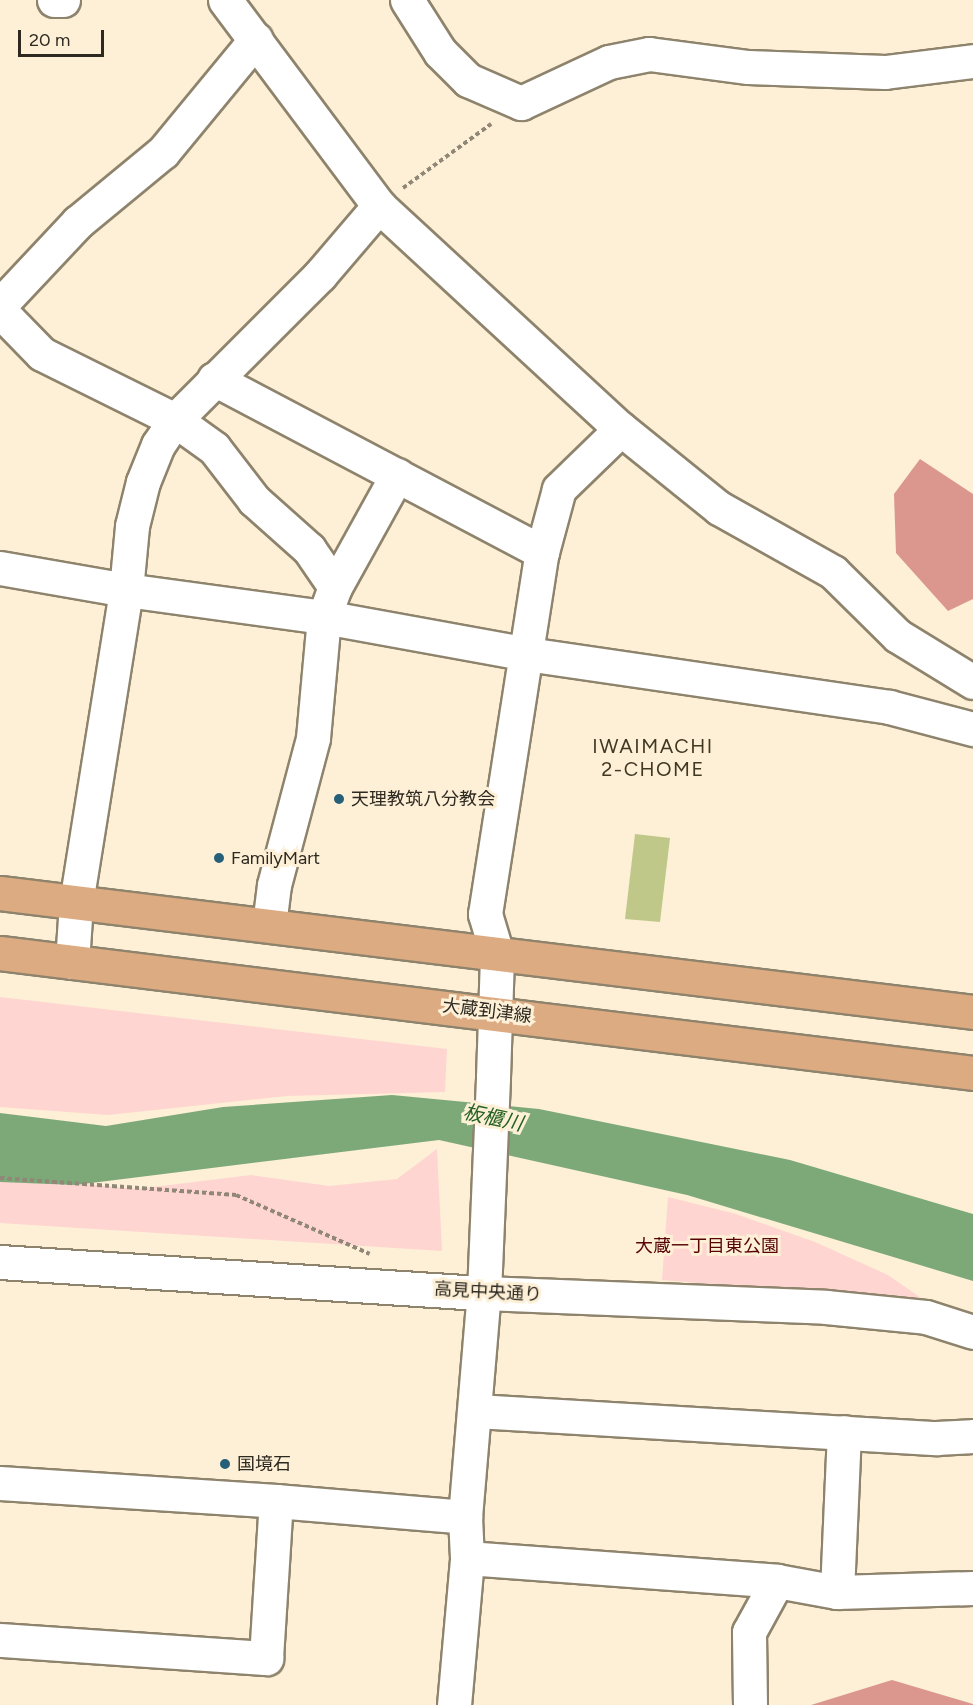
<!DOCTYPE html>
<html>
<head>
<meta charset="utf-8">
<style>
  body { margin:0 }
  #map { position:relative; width:973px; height:1705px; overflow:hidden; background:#fdf0d7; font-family:Figtree,"Noto Sans JP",sans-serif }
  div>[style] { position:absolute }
  .green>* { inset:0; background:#fed5d0 }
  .forest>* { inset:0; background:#db978e }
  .water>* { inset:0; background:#7da979 }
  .building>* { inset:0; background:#c0c889 }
  .path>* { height:4px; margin-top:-2px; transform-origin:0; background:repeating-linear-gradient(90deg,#908777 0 4.5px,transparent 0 7.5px) }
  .roads { filter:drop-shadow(2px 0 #8e836c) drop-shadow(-2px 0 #8e836c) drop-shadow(0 2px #8e836c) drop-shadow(0 -2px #8e836c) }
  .minor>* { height:33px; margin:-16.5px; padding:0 16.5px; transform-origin:16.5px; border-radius:16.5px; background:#fff }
  .major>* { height:33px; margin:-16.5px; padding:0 16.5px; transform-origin:16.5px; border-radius:16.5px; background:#ddab82 }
  .dots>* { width:16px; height:16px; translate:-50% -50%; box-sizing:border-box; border:3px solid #fdf0d7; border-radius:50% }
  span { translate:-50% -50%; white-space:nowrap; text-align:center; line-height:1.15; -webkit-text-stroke:6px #fdf0d7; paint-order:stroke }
  .poi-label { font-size:18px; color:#2e2920 }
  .left { translate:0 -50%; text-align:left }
  .street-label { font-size:18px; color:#2e2920 }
  .park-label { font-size:18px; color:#570406 }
  .neighbourhood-label { font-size:20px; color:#413823; letter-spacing:1.5px }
  .water-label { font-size:20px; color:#256122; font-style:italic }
  .scale { position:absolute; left:18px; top:30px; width:86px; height:27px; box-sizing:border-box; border:3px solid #2e2920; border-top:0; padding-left:8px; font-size:18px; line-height:21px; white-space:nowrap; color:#2e2920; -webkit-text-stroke:4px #fdf0d7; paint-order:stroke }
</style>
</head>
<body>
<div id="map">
  <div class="green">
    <div style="clip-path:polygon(0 997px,447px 1049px,445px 1092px,286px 1096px,108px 1115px,0 1107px)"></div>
    <div style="clip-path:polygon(437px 1149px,442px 1251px,0 1223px,0 1176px,137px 1189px,251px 1175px,329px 1186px,397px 1179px)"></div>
    <div style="clip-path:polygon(668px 1197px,736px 1214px,815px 1242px,888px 1275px,927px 1302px,662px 1280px)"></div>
  </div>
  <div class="forest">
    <div style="clip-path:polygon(920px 459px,973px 494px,973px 599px,948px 611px,896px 553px,894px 494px)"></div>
    <div style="clip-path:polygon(892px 1680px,973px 1704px,973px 1705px,811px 1705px)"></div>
  </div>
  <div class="water">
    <div style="clip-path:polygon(392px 1095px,539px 1109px,790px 1160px,973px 1214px,973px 1281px,687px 1195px,439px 1140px,75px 1185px,0 1182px,0 1113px,106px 1126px,223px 1107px)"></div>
  </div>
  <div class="building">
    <div style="clip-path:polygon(635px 834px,670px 838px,660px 922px,625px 919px)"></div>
  </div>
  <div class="path">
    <div style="left:403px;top:188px;width:109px;rotate:-36deg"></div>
    <div style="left:0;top:1178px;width:237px;rotate:4.1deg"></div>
    <div style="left:236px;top:1195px;width:146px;rotate:23.8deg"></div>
  </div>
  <div class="roads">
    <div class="minor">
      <div style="left:54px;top:0;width:9px"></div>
      <div style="left:225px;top:0;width:257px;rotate:53.2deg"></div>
      <div style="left:379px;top:206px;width:329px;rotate:42.7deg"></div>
      <div style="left:621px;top:429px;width:126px;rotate:38.9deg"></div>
      <div style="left:719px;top:508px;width:131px;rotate:29.3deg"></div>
      <div style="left:833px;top:572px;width:91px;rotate:44.6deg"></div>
      <div style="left:898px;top:636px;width:88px;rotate:31.5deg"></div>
      <div style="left:407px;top:0;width:62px;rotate:57.6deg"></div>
      <div style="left:440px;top:52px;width:40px;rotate:45deg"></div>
      <div style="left:468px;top:80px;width:58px;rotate:23.5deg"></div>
      <div style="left:521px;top:103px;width:97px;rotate:-25deg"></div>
      <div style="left:609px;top:62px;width:41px;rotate:-11.3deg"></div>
      <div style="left:649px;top:54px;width:100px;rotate:7.5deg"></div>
      <div style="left:748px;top:67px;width:137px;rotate:2.1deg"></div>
      <div style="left:885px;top:72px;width:89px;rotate:-7.1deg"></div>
      <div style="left:0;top:305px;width:114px;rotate:-46.8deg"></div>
      <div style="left:78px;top:222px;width:110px;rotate:-39.5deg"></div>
      <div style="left:163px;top:152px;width:146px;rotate:-50.5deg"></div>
      <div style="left:0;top:311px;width:60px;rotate:45.7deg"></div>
      <div style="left:42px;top:354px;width:148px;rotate:26.4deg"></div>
      <div style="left:175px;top:420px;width:48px;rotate:35.7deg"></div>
      <div style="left:214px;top:448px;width:66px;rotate:52.4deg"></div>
      <div style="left:254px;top:500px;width:74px;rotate:41.7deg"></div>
      <div style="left:309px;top:549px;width:46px;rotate:55.6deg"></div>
      <div style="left:214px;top:379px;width:371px;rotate:27.8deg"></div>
      <div style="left:0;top:568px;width:128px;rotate:9.9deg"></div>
      <div style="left:126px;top:590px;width:200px;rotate:7.8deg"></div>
      <div style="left:324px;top:617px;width:206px;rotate:10.3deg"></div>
      <div style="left:527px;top:654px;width:366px;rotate:8.3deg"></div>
      <div style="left:889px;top:707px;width:87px;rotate:14.7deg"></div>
      <div style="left:269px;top:925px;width:40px;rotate:-82.9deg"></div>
      <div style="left:274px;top:885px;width:152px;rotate:-75.1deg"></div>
      <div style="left:313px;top:738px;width:121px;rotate:-84.8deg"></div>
      <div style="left:324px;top:617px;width:32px;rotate:-70deg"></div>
      <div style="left:335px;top:587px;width:128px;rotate:-61deg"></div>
      <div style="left:72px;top:962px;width:59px;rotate:-86.1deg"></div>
      <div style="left:76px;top:903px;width:317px;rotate:-80.9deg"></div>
      <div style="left:126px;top:590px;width:64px;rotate:-84.6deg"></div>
      <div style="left:132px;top:526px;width:45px;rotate:-76deg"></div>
      <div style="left:143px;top:482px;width:40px;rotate:-68deg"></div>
      <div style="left:158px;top:445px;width:30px;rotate:-56deg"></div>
      <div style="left:175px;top:420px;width:205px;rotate:-45deg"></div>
      <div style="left:320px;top:275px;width:91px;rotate:-49.5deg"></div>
      <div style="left:0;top:1262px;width:485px;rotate:3.7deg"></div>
      <div style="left:484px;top:1293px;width:342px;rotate:2.3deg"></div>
      <div style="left:826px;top:1307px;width:100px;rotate:5.7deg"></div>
      <div style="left:926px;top:1317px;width:49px;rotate:17.7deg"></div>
      <div style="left:476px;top:1411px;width:461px;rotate:3.4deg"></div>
      <div style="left:936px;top:1438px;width:37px;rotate:-3deg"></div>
      <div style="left:0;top:1483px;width:277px;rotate:3.7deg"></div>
      <div style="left:276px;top:1501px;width:190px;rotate:4.8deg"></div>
      <div style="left:467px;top:1558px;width:311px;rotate:4.2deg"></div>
      <div style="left:777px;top:1581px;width:61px;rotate:10.4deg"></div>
      <div style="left:837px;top:1592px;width:136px;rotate:-1.7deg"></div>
      <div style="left:837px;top:1592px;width:160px;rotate:-87.5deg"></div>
      <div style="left:0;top:1640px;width:267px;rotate:3.9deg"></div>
      <div style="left:266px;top:1658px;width:157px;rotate:-86.4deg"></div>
      <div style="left:454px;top:1705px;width:148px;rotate:-84.9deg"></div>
      <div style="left:467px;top:1558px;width:41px;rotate:-92.8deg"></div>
      <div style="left:465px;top:1517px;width:225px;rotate:-85.2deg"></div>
      <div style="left:484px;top:1293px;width:216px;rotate:-87.6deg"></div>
      <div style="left:493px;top:1077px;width:123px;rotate:-88.1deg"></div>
      <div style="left:497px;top:954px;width:42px;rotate:-106.7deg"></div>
      <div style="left:485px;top:914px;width:366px;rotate:-81.1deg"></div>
      <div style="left:542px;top:552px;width:65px;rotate:-74.9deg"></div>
      <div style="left:559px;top:489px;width:86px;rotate:-44.1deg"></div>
      <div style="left:750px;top:1705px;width:73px;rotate:-90.8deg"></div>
      <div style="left:749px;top:1632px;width:58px;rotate:-61.2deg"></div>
    </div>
    <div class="major">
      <div style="left:0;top:893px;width:980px;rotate:6.97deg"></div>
      <div style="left:0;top:953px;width:980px;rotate:7.03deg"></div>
    </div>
  </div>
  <div class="dots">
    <div style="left:339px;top:799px;background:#256078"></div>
    <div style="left:219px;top:858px;background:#256078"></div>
    <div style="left:225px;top:1464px;background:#256078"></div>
  </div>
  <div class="poi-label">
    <span class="left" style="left:351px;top:799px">天理教筑八分教会</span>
    <span class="left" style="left:231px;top:858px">FamilyMart</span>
    <span class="left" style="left:237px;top:1464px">国境石</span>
  </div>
  <div class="street-label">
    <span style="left:487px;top:1011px;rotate:7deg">大蔵到津線</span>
    <span style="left:488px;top:1292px;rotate:3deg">高見中央通り</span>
  </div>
  <div class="park-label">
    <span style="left:707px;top:1246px">大蔵一丁目東公園</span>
  </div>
  <div class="neighbourhood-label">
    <span style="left:653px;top:758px">IWAIMACHI<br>2-CHOME</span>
  </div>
  <div class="water-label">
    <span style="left:493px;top:1118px;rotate:12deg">板櫃川</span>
  </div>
  <div class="scale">20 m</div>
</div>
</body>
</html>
